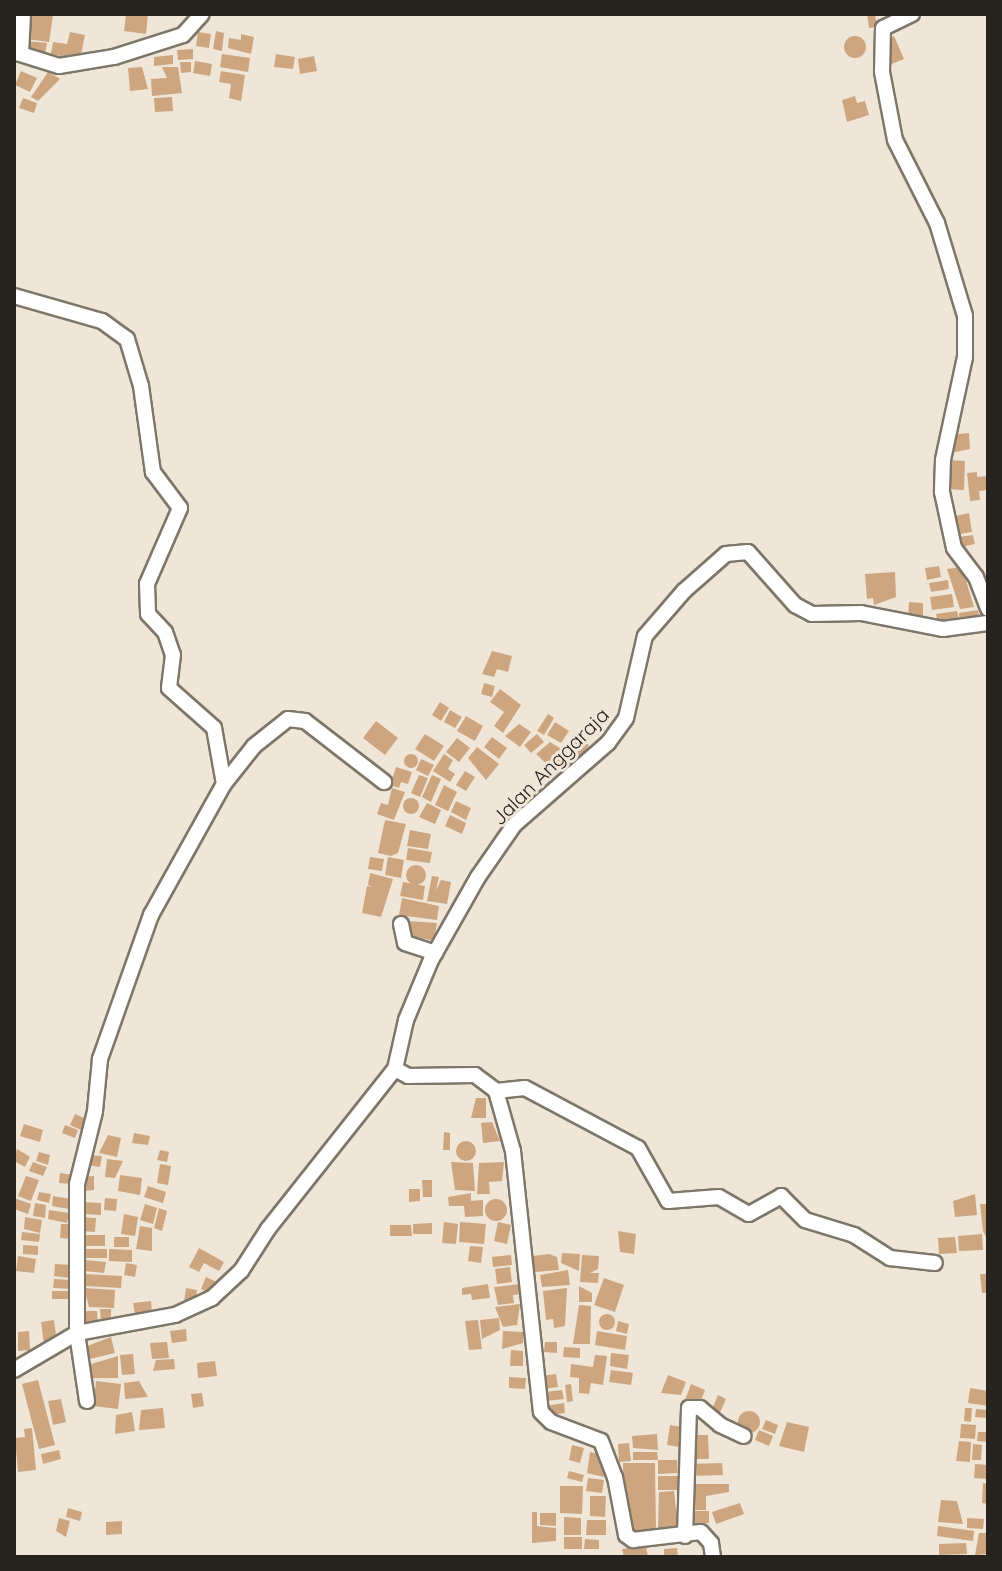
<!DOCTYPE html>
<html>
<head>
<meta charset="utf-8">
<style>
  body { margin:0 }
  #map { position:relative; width:1002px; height:1571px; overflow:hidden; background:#efe6d8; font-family:Quicksand,sans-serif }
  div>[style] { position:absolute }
  .building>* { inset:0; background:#cda680 }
  .round { border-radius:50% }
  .roads { filter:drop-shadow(2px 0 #7e7669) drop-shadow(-2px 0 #7e7669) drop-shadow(0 2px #7e7669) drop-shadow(0 -2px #7e7669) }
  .minor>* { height:14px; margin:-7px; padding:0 7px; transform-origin:7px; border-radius:7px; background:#fff }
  span { translate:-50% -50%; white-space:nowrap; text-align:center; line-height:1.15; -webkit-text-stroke:6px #efe6d8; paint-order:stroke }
  .street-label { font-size:20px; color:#27231e }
  .frame { position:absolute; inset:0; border:16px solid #27231e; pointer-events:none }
</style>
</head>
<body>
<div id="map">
  <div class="building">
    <div style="clip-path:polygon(29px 14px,53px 15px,49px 42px,26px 39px)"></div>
    <div style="clip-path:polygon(126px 14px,148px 14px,146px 34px,124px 31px)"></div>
    <div style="clip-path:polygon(867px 14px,875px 14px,877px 27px,869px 28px)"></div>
    <div style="clip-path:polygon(216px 31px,224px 33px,222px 51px,213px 49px)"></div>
    <div style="clip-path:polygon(70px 32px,85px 35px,80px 60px,51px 54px,53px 42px,67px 44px)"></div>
    <div style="clip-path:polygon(198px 32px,211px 34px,209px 48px,196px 46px)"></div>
    <div style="clip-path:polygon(241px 34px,254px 37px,251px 54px,228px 48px,229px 38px,241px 40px)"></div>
    <div class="round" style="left:844px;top:36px;width:22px;height:22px"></div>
    <div style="clip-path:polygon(894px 36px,904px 59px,889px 65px,884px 41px)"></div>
    <div style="clip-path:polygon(26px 41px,47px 43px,45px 55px,25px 52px)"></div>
    <div style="clip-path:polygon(193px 49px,193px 59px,178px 60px,177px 50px)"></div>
    <div style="clip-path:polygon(222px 54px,250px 58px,248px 72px,220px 67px)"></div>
    <div style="clip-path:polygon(276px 54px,295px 57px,293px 69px,274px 67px)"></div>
    <div style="clip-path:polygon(173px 55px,173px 64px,154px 66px,154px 57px)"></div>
    <div style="clip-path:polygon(314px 56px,317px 71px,300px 74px,298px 59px)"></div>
    <div style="clip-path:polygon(195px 61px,212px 64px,210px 76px,193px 73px)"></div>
    <div style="clip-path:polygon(180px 62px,191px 62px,191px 72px,181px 73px)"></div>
    <div style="clip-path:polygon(142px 67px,148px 89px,130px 91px,128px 68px)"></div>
    <div style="clip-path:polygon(162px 67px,178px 67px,182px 93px,152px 96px,151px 79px,167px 78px)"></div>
    <div style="clip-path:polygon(21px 71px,37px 78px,30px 92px,15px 85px)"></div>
    <div style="clip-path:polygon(221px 71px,245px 75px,241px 101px,229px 98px,231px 84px,219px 82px)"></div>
    <div style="clip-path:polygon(48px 72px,60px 79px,38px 101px,31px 97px)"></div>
    <div style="clip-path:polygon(855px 96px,857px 103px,865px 101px,869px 115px,847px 122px,842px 100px)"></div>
    <div style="clip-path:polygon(172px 97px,173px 111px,155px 112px,154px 98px)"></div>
    <div style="clip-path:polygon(23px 98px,37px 103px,34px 113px,19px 108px)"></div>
    <div style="clip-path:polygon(969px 433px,970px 449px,951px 453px,949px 435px)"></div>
    <div style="clip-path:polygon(947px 460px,965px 461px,964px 490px,948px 489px)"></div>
    <div style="clip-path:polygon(977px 472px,977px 477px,988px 476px,988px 490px,979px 491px,980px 500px,970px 501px,967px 473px)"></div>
    <div style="clip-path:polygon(969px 513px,972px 532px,954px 535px,951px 517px)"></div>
    <div style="clip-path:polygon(973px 535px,975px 544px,961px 547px,959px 537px)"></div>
    <div style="clip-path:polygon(939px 566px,941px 577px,927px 580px,925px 568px)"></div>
    <div style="clip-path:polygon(962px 567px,974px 607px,960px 609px,947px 569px)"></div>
    <div style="clip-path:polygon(895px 572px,896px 597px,874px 605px,873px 598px,867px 599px,865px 574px)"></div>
    <div style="clip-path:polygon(948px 580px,949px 589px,931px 592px,929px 583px)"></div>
    <div style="clip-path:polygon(952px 594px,954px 607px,932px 610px,930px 597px)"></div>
    <div style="clip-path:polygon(909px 602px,923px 603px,923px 620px,908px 619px)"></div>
    <div style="clip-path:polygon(978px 610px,980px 621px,960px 624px,959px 613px)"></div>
    <div style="clip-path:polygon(957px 611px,959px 620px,938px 623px,936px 614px)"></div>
    <div style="clip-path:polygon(492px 651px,512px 656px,508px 672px,497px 669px,494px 677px,482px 674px)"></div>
    <div style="clip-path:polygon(484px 683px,495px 686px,492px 697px,481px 694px)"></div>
    <div style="clip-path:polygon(500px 689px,521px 705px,503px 733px,494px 726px,504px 712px,490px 702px)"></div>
    <div style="clip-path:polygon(440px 702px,449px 708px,441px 721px,432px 715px)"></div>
    <div style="clip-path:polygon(450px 710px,462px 717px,455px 728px,444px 722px)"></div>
    <div style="clip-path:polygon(548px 714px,554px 718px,544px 735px,537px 731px)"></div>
    <div style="clip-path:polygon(466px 716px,483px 726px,475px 741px,457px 731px)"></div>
    <div style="clip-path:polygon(376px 721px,398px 738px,385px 755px,363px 738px)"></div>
    <div style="clip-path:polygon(555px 722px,569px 731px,561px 743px,547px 735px)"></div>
    <div style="clip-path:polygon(519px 724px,531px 732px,520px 747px,505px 736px)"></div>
    <div style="clip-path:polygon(425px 734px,444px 746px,434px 761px,415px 749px)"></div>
    <div style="clip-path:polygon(537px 734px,544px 742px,531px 753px,524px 745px)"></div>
    <div style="clip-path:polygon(575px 736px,589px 745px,582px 757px,567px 747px)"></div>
    <div style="clip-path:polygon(492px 737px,507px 748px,499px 759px,484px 747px)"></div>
    <div style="clip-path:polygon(457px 738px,470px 748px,459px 762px,446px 752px)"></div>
    <div style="clip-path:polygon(550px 742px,573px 756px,555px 772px,536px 754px)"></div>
    <div style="clip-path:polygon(477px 747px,499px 764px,486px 780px,468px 758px)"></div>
    <div class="round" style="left:404px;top:754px;width:14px;height:14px"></div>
    <div style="clip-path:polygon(444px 754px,453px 760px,448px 769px,455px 774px,450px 782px,433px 771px)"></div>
    <div style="clip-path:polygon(421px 759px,434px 765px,428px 776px,416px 770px)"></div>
    <div style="clip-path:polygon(396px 767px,412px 772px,408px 784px,401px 782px,399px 788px,390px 785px)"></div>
    <div style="clip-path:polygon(465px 771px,475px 777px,466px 791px,456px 785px)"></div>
    <div style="clip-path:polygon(419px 775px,428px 778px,420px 797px,411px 793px)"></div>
    <div style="clip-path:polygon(432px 775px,441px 779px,431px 802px,422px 797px)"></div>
    <div style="clip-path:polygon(444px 785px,457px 792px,448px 811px,435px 805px)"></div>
    <div style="clip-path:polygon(392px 788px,405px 792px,394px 820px,377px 814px,381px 803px,388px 805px)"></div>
    <div class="round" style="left:403px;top:798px;width:16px;height:16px"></div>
    <div style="clip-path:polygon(456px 801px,471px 808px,466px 820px,451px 812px)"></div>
    <div style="clip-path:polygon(427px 803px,441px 810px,435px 824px,419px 817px)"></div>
    <div style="clip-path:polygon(450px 815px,466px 823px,462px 834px,445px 826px)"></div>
    <div style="clip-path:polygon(385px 820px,406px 824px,398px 853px,391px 856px,378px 853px)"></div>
    <div style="clip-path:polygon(410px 830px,431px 834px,428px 849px,407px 846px)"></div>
    <div style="clip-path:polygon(408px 848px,432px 852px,430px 863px,406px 860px)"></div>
    <div style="clip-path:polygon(370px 857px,384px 859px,382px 871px,368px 869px)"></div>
    <div style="clip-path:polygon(388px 857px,404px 860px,401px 878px,385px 875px)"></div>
    <div class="round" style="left:406px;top:865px;width:20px;height:20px"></div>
    <div style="clip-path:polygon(370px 873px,393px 879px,381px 917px,362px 913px,367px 886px,373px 887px,368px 885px)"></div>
    <div style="clip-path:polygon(432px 876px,439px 877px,436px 890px,441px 880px,451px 882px,447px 904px,427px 901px)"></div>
    <div style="clip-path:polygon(403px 882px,425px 886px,423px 900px,400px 896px)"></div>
    <div style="clip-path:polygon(402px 898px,439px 906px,437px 920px,399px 915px)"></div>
    <div style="clip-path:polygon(409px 921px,437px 923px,434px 941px,407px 935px)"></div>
    <div style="clip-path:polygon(476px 1098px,486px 1098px,486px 1118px,471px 1118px)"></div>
    <div style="clip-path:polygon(75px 1114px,86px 1119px,81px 1130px,70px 1125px)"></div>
    <div style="clip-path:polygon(492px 1122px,500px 1141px,483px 1143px,481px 1123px)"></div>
    <div style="clip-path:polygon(24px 1124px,43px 1130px,40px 1142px,20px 1136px)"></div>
    <div style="clip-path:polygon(65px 1125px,78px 1130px,75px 1138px,62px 1133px)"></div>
    <div style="clip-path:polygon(444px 1132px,450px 1133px,450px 1150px,443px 1150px)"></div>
    <div style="clip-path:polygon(134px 1133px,150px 1136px,148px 1145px,132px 1143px)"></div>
    <div style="clip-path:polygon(108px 1135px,121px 1138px,117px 1157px,99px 1153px)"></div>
    <div class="round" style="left:456px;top:1141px;width:20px;height:20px"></div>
    <div style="clip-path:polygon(17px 1149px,30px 1157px,25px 1167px,14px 1161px)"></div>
    <div style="clip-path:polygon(160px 1150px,169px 1152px,167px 1162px,157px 1160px)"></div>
    <div style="clip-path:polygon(39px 1152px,50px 1155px,48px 1165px,36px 1161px)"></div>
    <div style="clip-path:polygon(87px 1155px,102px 1156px,100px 1167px,85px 1165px)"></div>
    <div style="clip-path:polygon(107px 1159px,123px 1161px,115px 1178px,105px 1177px)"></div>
    <div style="clip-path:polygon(33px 1162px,47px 1167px,43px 1176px,29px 1171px)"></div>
    <div style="clip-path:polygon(451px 1162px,473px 1163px,475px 1191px,455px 1190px)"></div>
    <div style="clip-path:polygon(504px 1162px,502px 1181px,489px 1182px,490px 1194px,477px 1194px,479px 1163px)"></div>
    <div style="clip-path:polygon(160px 1164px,171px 1166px,168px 1185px,157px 1183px)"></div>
    <div style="clip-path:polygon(60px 1173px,73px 1175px,72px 1184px,59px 1183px)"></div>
    <div style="clip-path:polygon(120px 1175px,142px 1178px,140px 1195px,118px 1191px)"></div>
    <div style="clip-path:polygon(26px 1176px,39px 1180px,31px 1201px,18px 1196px)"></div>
    <div style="clip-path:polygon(94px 1176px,94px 1190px,83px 1191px,82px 1177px)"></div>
    <div style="clip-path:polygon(422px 1180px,432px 1180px,432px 1197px,423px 1197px)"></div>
    <div style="clip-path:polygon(148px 1186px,166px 1192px,163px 1203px,144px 1197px)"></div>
    <div style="clip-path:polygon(409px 1189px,420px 1189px,420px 1201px,409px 1202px)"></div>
    <div style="clip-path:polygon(39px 1192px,51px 1194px,49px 1203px,37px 1200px)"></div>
    <div style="clip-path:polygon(471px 1193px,471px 1201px,483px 1200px,483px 1216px,465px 1217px,464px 1206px,449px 1206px,448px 1197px)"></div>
    <div style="clip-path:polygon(975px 1194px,977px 1215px,955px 1217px,953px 1201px)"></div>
    <div style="clip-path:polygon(53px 1196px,71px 1199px,69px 1209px,52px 1206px)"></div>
    <div style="clip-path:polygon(14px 1198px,31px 1204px,28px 1214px,14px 1209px)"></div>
    <div style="clip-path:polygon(105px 1198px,117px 1199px,116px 1211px,104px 1210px)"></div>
    <div class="round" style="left:485px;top:1199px;width:22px;height:22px"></div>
    <div style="clip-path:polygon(81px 1202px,101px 1203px,101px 1215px,81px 1214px)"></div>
    <div style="clip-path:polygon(35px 1203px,46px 1205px,45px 1218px,33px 1216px)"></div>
    <div style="clip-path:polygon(145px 1204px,157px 1208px,153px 1224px,140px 1220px)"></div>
    <div style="clip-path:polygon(980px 1204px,988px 1204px,988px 1241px,983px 1231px)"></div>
    <div style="clip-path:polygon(159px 1208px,167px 1211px,162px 1231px,154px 1228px)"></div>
    <div style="clip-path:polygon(49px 1210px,69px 1213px,67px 1223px,48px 1219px)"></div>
    <div style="clip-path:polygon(124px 1214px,138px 1217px,135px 1236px,121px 1234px)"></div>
    <div style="clip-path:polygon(25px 1217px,42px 1220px,40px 1233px,24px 1229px)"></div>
    <div style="clip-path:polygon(81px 1217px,96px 1218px,95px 1232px,81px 1231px)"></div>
    <div style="clip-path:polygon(444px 1222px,458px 1224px,456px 1244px,442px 1243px)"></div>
    <div style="clip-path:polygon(460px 1222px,486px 1224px,484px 1244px,459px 1242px)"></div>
    <div style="clip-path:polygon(498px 1222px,511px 1225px,507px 1244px,494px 1241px)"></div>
    <div style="clip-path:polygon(432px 1223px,432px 1234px,413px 1234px,413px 1224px)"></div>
    <div style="clip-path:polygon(61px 1224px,72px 1224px,71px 1239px,60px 1238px)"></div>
    <div style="clip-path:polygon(390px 1225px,411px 1225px,412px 1236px,390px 1236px)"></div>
    <div style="clip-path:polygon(140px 1226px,152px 1228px,152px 1251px,136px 1249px)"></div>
    <div style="clip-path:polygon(618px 1231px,636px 1234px,634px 1254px,620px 1252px)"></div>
    <div style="clip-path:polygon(22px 1232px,40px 1234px,39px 1242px,21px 1240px)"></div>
    <div style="clip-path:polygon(982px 1234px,983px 1250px,959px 1251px,958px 1236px)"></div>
    <div style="clip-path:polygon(86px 1235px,105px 1235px,105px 1246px,85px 1246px)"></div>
    <div style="clip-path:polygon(114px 1237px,129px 1237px,129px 1247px,114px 1247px)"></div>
    <div style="clip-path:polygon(955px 1237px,957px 1253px,939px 1254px,938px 1238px)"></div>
    <div style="clip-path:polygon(23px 1245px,38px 1246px,38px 1255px,23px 1254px)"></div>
    <div style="clip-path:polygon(470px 1246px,483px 1247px,481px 1263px,468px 1261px)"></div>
    <div style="clip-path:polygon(199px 1248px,224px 1262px,219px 1271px,204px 1263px,199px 1272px,189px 1267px)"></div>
    <div style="clip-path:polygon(83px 1249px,107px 1249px,107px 1258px,83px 1258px)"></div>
    <div style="clip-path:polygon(109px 1249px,132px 1250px,132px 1262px,109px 1261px)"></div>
    <div style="clip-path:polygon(562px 1253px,580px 1254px,579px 1271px,561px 1263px)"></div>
    <div style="clip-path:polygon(549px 1254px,557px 1257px,559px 1270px,535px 1272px,533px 1256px)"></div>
    <div style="clip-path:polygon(511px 1255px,512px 1265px,493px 1267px,492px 1257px)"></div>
    <div style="clip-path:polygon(582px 1255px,599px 1256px,598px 1269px,590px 1273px,599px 1273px,598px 1283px,580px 1282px)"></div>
    <div style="clip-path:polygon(18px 1256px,36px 1259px,34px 1273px,16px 1271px)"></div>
    <div style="clip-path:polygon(85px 1260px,106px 1262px,104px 1273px,84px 1271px)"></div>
    <div style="clip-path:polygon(126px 1263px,137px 1265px,135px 1277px,124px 1275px)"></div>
    <div style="clip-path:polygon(55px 1264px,72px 1265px,70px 1278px,54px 1276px)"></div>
    <div style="clip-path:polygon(510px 1267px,512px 1282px,497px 1284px,495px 1269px)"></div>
    <div style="clip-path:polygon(568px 1270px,570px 1285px,542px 1287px,540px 1275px)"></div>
    <div style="clip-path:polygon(85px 1274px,122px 1276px,121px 1288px,85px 1286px)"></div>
    <div style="clip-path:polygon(980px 1274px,988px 1274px,988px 1293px,982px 1293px)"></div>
    <div style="clip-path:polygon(206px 1277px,217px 1282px,212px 1294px,201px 1289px)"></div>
    <div style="clip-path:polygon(604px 1278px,624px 1285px,615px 1312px,594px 1305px)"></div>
    <div style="clip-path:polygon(54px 1279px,72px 1280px,72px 1289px,53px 1288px)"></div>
    <div style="clip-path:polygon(488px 1284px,490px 1298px,472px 1300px,471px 1294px,462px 1295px,462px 1288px)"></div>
    <div style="clip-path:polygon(520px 1284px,522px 1294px,513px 1295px,514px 1303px,498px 1305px,494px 1287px)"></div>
    <div style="clip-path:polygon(579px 1286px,592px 1293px,592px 1302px,579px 1302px)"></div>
    <div style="clip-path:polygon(84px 1288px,115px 1290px,114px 1308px,89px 1307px)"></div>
    <div style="clip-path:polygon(186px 1288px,197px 1290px,195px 1304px,184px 1302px)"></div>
    <div style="clip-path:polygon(567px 1288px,565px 1326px,554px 1328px,553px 1319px,546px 1320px,543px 1291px)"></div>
    <div style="clip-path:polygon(52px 1291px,71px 1291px,71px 1299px,52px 1299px)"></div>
    <div style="clip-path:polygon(151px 1301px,152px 1313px,135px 1314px,133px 1303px)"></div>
    <div style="clip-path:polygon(520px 1304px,517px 1325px,503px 1327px,495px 1307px)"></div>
    <div style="clip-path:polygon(579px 1305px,591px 1306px,590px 1344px,573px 1344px)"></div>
    <div style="clip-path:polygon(100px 1309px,111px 1309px,111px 1322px,101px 1323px)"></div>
    <div style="clip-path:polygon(83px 1311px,97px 1311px,98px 1327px,83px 1322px)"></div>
    <div class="round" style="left:599px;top:1314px;width:16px;height:16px"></div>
    <div style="clip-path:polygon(499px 1318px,500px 1330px,482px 1339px,480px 1320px)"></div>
    <div style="clip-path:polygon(54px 1320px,57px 1343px,44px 1344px,41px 1322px)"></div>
    <div style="clip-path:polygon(478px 1320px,482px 1349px,469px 1350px,465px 1321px)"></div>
    <div style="clip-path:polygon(618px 1321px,629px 1324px,627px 1334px,616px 1331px)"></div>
    <div style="clip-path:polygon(186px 1329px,187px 1341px,172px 1343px,170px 1331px)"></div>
    <div style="clip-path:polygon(29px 1331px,30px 1350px,18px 1351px,18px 1332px)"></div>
    <div style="clip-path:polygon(503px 1331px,524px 1332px,523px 1343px,502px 1349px)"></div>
    <div style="clip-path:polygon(597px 1331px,627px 1336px,625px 1350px,595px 1345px)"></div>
    <div style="clip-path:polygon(111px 1337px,115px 1353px,90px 1359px,87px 1346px)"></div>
    <div style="clip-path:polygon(167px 1342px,169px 1358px,152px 1359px,150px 1343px)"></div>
    <div style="clip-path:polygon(545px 1342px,557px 1342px,557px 1353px,544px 1352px)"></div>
    <div style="clip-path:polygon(564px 1347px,580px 1348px,580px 1358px,563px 1357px)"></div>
    <div style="clip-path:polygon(511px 1350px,523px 1351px,523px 1366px,510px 1366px)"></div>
    <div style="clip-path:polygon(611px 1353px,629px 1355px,627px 1369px,610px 1366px)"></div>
    <div style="clip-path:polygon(133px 1354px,135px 1374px,122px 1375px,120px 1355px)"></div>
    <div style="clip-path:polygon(595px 1355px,607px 1356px,603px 1385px,591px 1383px,589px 1394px,579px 1393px,579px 1378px,570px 1377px,571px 1364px,593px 1367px)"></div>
    <div style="clip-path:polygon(118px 1356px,118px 1378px,91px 1378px,91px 1364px)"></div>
    <div style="clip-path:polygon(174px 1359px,175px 1369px,153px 1371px,156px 1360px)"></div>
    <div style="clip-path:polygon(215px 1361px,217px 1376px,198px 1378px,197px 1363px)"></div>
    <div style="clip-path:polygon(611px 1370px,633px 1373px,631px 1385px,609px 1382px)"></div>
    <div style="clip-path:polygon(556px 1374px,558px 1387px,542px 1389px,540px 1376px)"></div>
    <div style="clip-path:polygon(668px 1375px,686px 1382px,681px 1395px,661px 1393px)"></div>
    <div style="clip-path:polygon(509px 1377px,526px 1378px,525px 1389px,509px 1388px)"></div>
    <div style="clip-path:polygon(38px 1380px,55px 1445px,39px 1449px,22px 1384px)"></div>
    <div style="clip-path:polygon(96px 1381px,121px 1384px,118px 1409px,93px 1406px)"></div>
    <div style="clip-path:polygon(139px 1381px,148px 1397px,125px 1399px,124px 1383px)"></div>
    <div style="clip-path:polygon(571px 1384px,573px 1401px,567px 1402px,565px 1385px)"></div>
    <div style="clip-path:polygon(691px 1384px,705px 1390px,699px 1406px,685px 1400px)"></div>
    <div style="clip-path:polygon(970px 1388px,988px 1391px,988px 1406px,968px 1403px)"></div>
    <div style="clip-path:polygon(562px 1390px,564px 1399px,546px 1401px,545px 1392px)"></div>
    <div style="clip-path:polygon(202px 1393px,204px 1406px,193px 1408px,191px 1394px)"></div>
    <div style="clip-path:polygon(718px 1395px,726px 1399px,718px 1417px,710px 1414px)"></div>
    <div style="clip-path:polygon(61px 1399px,66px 1422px,53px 1425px,48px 1401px)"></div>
    <div style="clip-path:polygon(564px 1403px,565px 1413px,547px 1416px,545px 1406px)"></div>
    <div style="clip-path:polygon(163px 1408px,165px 1428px,139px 1430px,141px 1410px)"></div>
    <div style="clip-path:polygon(965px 1408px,972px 1408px,971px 1422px,964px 1421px)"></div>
    <div style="clip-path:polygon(976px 1409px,988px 1410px,988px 1418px,975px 1417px)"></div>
    <div class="round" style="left:738px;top:1411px;width:22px;height:22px"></div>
    <div style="clip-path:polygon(132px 1412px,135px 1431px,115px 1434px,116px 1415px)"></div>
    <div style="clip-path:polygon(766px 1420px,778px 1425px,775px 1434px,762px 1429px)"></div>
    <div style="clip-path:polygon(787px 1422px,809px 1427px,804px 1452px,779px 1446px)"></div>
    <div style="clip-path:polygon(961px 1424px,976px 1425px,975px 1439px,960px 1438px)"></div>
    <div style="clip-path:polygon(670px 1425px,683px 1427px,680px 1447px,667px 1445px)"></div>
    <div style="clip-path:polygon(32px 1428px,36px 1470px,18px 1472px,15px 1438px,25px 1437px,24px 1429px)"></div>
    <div style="clip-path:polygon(759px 1430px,773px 1436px,769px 1446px,755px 1440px)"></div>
    <div style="clip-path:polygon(978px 1432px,988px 1432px,988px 1442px,977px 1441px)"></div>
    <div style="clip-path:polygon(657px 1434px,658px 1450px,633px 1448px,632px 1436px)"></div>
    <div style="clip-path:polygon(688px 1435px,708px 1435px,709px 1459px,689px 1459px)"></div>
    <div style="clip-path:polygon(959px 1441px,971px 1442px,970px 1462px,956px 1461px)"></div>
    <div style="clip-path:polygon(629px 1443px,631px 1461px,619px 1462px,618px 1444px)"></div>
    <div style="clip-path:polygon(973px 1444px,982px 1445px,981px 1460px,972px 1460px)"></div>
    <div style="clip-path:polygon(572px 1445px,584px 1448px,580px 1463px,569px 1460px)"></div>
    <div style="clip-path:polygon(59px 1450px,61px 1459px,43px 1464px,41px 1454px)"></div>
    <div style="clip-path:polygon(590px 1452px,602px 1455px,604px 1477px,587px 1473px)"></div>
    <div style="clip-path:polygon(633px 1452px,657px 1452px,658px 1460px,633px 1460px)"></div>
    <div style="clip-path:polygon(658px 1460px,677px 1460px,678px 1473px,658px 1474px)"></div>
    <div style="clip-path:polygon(623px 1463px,655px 1463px,656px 1530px,632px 1531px,631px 1515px,624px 1515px)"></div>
    <div style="clip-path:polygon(722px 1463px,723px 1475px,689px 1476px,689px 1464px)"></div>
    <div style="clip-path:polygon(975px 1464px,988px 1465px,988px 1479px,974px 1478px)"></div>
    <div style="clip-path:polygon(569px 1471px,584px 1475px,582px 1482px,567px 1478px)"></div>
    <div style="clip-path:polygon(658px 1476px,678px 1476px,678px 1490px,658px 1490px)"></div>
    <div style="clip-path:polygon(588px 1478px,604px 1480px,602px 1493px,586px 1491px)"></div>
    <div style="clip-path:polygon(983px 1483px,988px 1484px,988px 1504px,982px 1503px)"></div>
    <div style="clip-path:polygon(689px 1484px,729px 1484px,729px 1492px,706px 1496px,706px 1510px,687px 1510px)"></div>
    <div style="clip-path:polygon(560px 1486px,583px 1486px,582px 1514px,560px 1513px)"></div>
    <div style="clip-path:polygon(674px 1491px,678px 1528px,658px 1528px,659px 1492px)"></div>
    <div style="clip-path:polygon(590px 1496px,606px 1496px,605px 1517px,590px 1516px)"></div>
    <div style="clip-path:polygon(941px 1500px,957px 1501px,963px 1524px,938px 1522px)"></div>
    <div style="clip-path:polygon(740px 1503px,744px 1514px,716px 1524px,712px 1512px)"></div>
    <div style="clip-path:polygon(68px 1508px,82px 1512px,80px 1521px,66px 1517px)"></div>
    <div style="clip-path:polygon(688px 1511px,709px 1511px,709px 1523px,688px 1523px)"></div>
    <div style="clip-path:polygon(532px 1512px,537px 1512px,537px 1526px,556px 1528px,556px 1541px,532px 1543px)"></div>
    <div style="clip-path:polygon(540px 1513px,556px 1513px,556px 1526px,540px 1525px)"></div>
    <div style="clip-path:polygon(564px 1517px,581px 1518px,581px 1535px,564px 1535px)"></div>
    <div style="clip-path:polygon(59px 1518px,70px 1521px,66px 1537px,56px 1531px)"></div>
    <div style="clip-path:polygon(967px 1518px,984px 1519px,983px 1529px,967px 1528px)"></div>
    <div style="clip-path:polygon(587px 1520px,606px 1520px,606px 1535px,586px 1535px)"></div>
    <div style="clip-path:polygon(122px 1521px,122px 1534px,106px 1535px,106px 1522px)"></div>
    <div style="clip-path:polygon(938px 1526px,974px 1531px,973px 1541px,937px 1536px)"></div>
    <div style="clip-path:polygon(979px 1533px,988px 1533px,988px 1554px,975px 1555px)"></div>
    <div style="clip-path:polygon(564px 1537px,582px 1537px,582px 1549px,564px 1549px)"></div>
    <div style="clip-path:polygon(585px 1539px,599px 1540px,599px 1549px,584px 1549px)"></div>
    <div style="clip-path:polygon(966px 1543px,967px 1554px,939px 1555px,939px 1544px)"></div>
    <div style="clip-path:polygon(646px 1546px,648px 1557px,624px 1557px,622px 1549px)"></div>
    <div style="clip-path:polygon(677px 1548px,678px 1557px,664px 1557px,664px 1549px)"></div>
  </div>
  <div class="roads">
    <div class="minor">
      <div style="left:912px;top:14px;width:32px;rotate:154deg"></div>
      <div style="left:883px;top:28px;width:44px;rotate:91.3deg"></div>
      <div style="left:882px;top:72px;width:69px;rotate:79.2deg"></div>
      <div style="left:895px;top:140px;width:93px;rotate:63.2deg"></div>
      <div style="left:937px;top:223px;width:97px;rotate:73.2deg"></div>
      <div style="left:965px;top:316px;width:41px;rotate:90deg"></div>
      <div style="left:965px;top:357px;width:105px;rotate:102.1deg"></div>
      <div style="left:943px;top:460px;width:32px;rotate:92deg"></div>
      <div style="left:942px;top:492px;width:57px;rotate:77.9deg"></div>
      <div style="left:954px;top:548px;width:36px;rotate:53deg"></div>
      <div style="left:976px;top:577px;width:34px;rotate:69deg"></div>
      <div style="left:14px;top:52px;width:47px;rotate:17.3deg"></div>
      <div style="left:59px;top:66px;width:56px;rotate:-9.3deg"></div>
      <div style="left:114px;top:57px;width:72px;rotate:-17.7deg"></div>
      <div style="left:183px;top:35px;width:28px;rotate:-48deg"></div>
      <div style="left:21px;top:54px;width:40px;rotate:-87.1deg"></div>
      <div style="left:14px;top:296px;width:91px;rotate:15.9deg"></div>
      <div style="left:102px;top:321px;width:31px;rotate:36deg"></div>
      <div style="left:127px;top:339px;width:49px;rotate:73.4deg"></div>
      <div style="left:141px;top:386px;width:87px;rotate:82.1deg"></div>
      <div style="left:153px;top:472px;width:45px;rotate:53.1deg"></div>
      <div style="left:180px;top:508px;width:83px;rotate:113.5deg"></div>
      <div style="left:147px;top:584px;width:30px;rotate:88deg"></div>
      <div style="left:148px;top:614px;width:25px;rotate:47deg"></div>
      <div style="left:165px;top:632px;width:24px;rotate:71deg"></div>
      <div style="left:173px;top:655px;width:33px;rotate:97deg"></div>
      <div style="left:169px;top:688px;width:60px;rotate:41.6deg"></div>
      <div style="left:214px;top:728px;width:57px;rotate:79.9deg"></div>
      <div style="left:401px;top:924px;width:19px;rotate:78deg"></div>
      <div style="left:405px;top:943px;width:32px;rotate:18deg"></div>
      <div style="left:395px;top:1069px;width:50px;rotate:-77.3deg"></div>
      <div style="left:406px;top:1020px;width:65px;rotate:-67.4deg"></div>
      <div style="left:431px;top:960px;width:95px;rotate:-60.5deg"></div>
      <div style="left:478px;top:877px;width:63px;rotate:-55.3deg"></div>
      <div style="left:514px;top:825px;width:125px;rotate:-41.1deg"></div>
      <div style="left:608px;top:743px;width:31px;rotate:-54deg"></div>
      <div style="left:626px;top:718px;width:84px;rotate:-77deg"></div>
      <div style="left:645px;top:636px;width:60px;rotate:-49.1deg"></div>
      <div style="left:684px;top:591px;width:56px;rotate:-41.4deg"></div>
      <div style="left:726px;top:554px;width:22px;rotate:-5deg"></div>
      <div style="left:748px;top:552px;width:71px;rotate:48.4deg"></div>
      <div style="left:795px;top:605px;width:19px;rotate:28deg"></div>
      <div style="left:812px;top:614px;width:49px;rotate:-1.2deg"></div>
      <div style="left:861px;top:613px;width:84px;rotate:11deg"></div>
      <div style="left:943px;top:629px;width:45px;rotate:-7.6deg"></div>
      <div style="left:395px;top:1069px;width:15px;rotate:28deg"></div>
      <div style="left:408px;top:1076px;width:67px;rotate:-0.9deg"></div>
      <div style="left:475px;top:1075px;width:26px;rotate:37deg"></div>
      <div style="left:496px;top:1091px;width:62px;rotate:74.2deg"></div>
      <div style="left:513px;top:1151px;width:262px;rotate:83.9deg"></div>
      <div style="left:541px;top:1412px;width:14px;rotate:45deg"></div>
      <div style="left:551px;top:1422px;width:53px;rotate:20.8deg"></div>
      <div style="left:601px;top:1441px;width:39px;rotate:69deg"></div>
      <div style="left:615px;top:1477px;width:59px;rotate:79.3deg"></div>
      <div style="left:626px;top:1535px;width:9px;rotate:36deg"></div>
      <div style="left:633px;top:1540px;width:68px;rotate:-6.7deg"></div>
      <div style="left:701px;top:1532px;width:15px;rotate:48deg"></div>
      <div style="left:711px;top:1543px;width:14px;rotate:82deg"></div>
      <div style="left:496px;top:1091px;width:29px;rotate:-6deg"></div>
      <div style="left:525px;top:1088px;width:128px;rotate:28deg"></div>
      <div style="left:638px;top:1148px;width:61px;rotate:60.5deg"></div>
      <div style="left:668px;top:1201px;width:51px;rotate:-4.5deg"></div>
      <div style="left:719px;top:1197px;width:34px;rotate:30deg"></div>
      <div style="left:749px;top:1214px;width:37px;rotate:-29deg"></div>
      <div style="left:781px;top:1196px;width:34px;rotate:45deg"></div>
      <div style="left:805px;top:1220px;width:51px;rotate:17deg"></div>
      <div style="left:854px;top:1235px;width:43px;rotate:32.6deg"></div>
      <div style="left:890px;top:1258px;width:45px;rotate:6.3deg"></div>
      <div style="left:14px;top:1370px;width:73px;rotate:-30.4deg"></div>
      <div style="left:77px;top:1333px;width:100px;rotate:-10.4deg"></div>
      <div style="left:175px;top:1315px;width:41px;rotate:-24.7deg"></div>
      <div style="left:212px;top:1298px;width:40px;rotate:-43deg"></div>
      <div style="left:241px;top:1271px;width:50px;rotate:-57.3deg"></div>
      <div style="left:268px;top:1229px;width:204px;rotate:-51.6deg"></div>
      <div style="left:87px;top:1401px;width:69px;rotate:-98.4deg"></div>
      <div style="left:77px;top:1333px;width:149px;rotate:-90deg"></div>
      <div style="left:77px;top:1184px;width:75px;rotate:-76.1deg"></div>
      <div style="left:95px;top:1111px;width:52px;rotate:-84.5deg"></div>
      <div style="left:100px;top:1059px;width:153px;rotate:-70.5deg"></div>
      <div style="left:151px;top:915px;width:150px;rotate:-60.9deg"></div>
      <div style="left:224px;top:784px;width:48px;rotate:-51.7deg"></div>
      <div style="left:254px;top:746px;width:43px;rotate:-38.5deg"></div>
      <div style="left:288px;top:719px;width:17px;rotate:7deg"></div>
      <div style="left:305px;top:721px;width:100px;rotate:37.7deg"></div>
      <div style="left:685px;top:1536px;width:128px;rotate:-88.2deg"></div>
      <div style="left:689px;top:1408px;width:11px"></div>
      <div style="left:700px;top:1408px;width:26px;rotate:40deg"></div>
      <div style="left:720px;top:1425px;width:26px;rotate:25deg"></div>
    </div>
  </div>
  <div class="street-label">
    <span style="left:550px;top:766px;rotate:-45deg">Jalan Anggaraja</span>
  </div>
  <div class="frame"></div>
</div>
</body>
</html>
